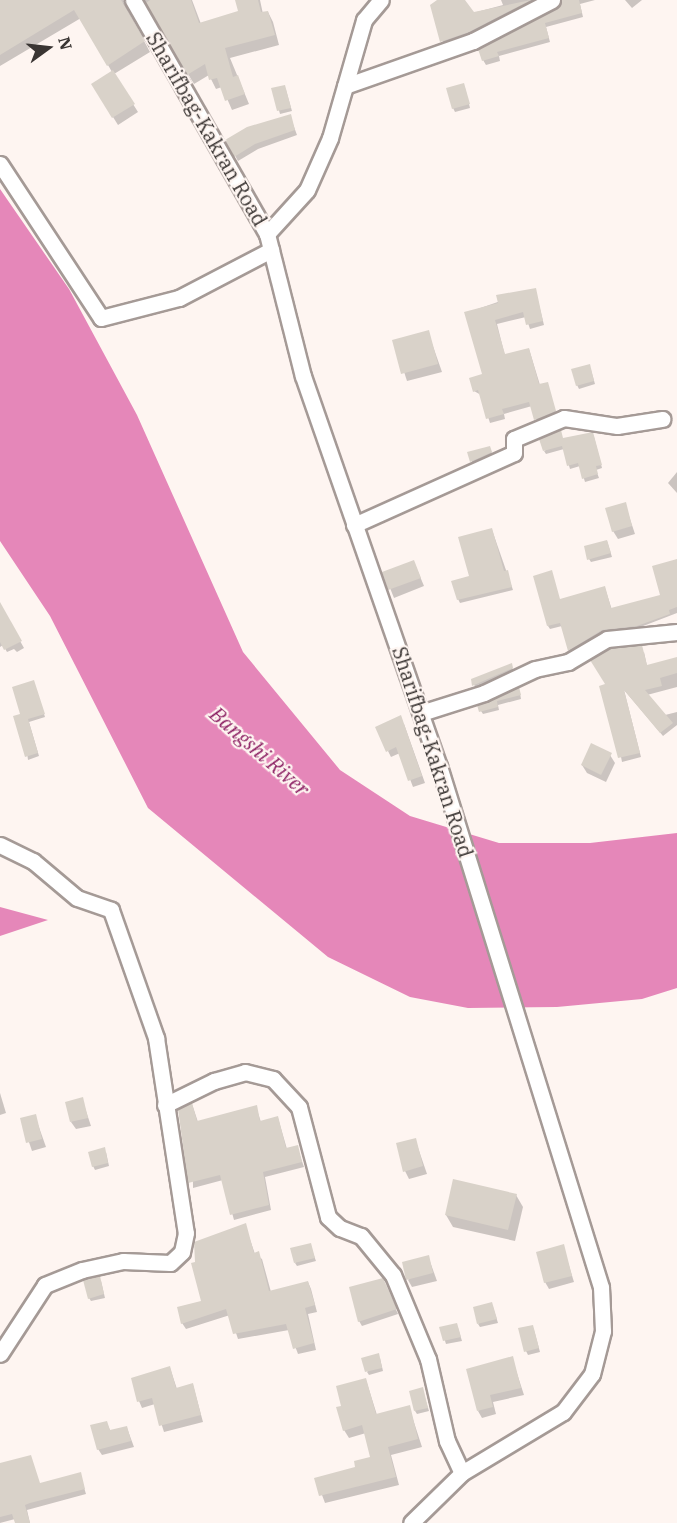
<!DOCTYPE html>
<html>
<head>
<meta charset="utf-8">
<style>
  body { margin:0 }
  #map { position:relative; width:677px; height:1523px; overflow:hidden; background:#fef5f1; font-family:"IBM Plex Serif",serif }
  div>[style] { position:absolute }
  .water>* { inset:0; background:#e587b9 }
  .shadow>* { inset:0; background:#0003 }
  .building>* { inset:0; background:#d9d2c9 }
  .roads { filter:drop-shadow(2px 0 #a59a96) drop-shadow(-2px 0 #a59a96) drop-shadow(0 2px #a59a96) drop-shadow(0 -2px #a59a96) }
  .street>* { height:15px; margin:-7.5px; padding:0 7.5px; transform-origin:7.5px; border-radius:7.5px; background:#fff }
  span { translate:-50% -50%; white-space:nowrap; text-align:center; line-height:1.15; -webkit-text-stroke:4.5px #fef5f1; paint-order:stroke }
  .street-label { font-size:20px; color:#3a3533 }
  .water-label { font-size:21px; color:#8c2063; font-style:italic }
  .north { position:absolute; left:18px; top:18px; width:60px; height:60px; -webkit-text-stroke:4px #fef5f1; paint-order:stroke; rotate:75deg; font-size:16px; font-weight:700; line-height:24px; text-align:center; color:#3a3533 }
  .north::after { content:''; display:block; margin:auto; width:21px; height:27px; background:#3a3533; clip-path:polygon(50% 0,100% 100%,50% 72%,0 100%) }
</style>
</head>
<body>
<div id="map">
  <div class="water">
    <div style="clip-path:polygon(0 189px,69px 289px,137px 415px,243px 652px,340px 770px,410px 816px,499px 843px,590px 843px,677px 833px,677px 988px,642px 999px,557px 1007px,468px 1008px,410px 997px,328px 957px,148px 808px,50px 616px,0 541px)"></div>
    <div style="clip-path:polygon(0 907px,48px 920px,0 936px)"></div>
  </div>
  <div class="shadow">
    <div style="clip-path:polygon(0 0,192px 0,201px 24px,240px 12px,236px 0,260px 0,263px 14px,268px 12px,273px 22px,279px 45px,230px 58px,249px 104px,232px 110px,222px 87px,216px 89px,209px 75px,194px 84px,144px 1px,133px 1px,128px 11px,150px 52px,114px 74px,138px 112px,118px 125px,93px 85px,112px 72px,81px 18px,0 66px)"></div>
    <div style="clip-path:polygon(441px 0,463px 0,473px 13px,503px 5px,501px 0,541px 0,472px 36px,444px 46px,432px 6px)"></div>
    <div style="clip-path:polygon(560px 0,595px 0,580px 4px,583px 17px,546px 27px,550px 42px,499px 56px,500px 61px,486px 65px,483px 60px,558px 10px)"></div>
    <div style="clip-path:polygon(625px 0,642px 0,632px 8px)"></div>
    <div style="clip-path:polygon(465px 88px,470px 108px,455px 112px,453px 108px)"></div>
    <div style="clip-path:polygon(273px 89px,286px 90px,292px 111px,280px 114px)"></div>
    <div style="clip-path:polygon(290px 116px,297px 135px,258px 149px,238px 161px,227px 141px)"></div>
    <div style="clip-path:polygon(535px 289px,544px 325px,530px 329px,526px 317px,497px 324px,505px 356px,529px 349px,540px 385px,547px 383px,557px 416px,538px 424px,532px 406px,504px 414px,505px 419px,490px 423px,481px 395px,474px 391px,484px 375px,466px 313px)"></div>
    <div style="clip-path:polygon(428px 332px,442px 372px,407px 381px,394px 341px)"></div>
    <div style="clip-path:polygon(591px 370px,595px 384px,579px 389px,577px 385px)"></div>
    <div style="clip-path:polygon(594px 437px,602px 468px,596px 470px,599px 478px,585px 482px,580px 466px,570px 469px,564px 449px,546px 454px,544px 451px,563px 440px)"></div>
    <div style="clip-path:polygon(491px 451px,493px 456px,473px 465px,469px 453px)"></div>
    <div style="clip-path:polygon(677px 472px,677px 493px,668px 483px)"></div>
    <div style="clip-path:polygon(625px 504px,635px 534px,618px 539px,613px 531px)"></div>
    <div style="clip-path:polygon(492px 530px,513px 590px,460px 603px,458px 599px)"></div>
    <div style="clip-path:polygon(607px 541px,612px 557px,591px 562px,589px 559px)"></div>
    <div style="clip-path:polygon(677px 561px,677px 613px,638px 628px,605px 634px,571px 653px,562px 626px,550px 629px,548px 626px,560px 600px,605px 588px,612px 610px,662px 596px)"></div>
    <div style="clip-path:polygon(414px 562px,424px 586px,394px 598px,384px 573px)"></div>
    <div style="clip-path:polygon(0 605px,24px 648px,17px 652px,14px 649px,7px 652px,3px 645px,0 647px)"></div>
    <div style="clip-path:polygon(644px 652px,647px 666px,677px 658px,677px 687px,647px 695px,665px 715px,677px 712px,677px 725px,663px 736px,624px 690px,641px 757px,622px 762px,607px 685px)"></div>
    <div style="clip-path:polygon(511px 665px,514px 672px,476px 689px,472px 680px)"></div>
    <div style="clip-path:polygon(35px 686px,45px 717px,29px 722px,39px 756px,28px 760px,22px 715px)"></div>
    <div style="clip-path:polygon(520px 693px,521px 699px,498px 705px,499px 710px,483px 714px,481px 711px,479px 706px)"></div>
    <div style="clip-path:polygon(404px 724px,425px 783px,413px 787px,400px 753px,391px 757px,388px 751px)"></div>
    <div style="clip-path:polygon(610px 755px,615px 763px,606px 782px,587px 773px,582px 765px)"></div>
    <div style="clip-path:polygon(0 1093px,6px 1113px,0 1115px)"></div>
    <div style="clip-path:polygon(82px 1099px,91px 1126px,76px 1129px,71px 1122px)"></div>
    <div style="clip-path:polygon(192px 1104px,198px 1122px,256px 1107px,261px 1122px,278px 1118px,287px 1149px,297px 1147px,304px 1167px,265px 1177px,271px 1210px,234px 1220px,223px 1180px,193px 1188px)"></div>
    <div style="clip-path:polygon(35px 1116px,46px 1147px,32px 1151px,21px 1119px)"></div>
    <div style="clip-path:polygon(415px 1139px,427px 1174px,409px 1179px,405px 1171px)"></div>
    <div style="clip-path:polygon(106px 1152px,109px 1166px,95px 1170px,93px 1166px)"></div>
    <div style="clip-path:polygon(516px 1195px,523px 1207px,515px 1241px,453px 1227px,446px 1215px)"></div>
    <div style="clip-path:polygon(245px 1225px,255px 1254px,262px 1259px,271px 1292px,308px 1282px,311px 1289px,317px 1312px,308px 1314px,316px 1350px,298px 1354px,289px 1330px,238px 1339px,230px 1315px,186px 1329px,182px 1323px,203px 1302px)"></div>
    <div style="clip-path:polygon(310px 1245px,316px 1261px,297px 1266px,295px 1263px)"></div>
    <div style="clip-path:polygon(563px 1246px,574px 1282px,549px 1289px,545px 1282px)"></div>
    <div style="clip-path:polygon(428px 1256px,437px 1281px,412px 1287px,408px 1280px)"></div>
    <div style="clip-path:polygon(101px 1281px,105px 1298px,91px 1301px,89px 1298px)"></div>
    <div style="clip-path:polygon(385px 1285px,398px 1314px,362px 1326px,359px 1321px)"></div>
    <div style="clip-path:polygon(493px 1307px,498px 1323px,480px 1327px,478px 1324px)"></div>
    <div style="clip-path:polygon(441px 1328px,458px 1328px,462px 1341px,446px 1344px)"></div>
    <div style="clip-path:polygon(534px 1330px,540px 1352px,528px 1355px,526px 1351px)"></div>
    <div style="clip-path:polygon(380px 1358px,383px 1371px,369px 1375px,367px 1372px)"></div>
    <div style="clip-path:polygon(512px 1358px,524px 1395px,493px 1402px,496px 1414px,482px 1418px,478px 1411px)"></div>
    <div style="clip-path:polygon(170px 1368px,177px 1389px,193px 1385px,203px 1422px,164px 1432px,155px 1404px,142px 1408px,139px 1401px)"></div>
    <div style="clip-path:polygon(366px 1380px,377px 1415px,409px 1407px,422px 1447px,391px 1455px,399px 1485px,325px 1503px,316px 1479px,357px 1468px,372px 1458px,366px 1433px,349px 1438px,344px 1430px,343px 1407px)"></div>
    <div style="clip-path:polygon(422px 1389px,429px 1411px,417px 1414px,415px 1411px)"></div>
    <div style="clip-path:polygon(106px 1422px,111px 1432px,127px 1428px,134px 1447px,102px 1455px,98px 1449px)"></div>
    <div style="clip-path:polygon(80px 1474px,86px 1494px,27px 1510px,30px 1523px,16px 1523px,15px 1519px,0 1523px,0 1488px,40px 1485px)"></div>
  </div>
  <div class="building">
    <div style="clip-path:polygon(0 0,121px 0,145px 41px,107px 66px,74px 10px,0 55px)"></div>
    <div style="clip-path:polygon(150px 0,191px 0,199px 23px,238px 11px,235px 0,258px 0,261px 12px,268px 11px,275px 35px,225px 48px,233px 77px,238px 75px,245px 94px,225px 101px,217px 78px,209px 80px,205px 64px,187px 75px,146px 3px)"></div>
    <div style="clip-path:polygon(437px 0,465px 0,474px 12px,531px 0,469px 32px,440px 42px,430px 5px)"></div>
    <div style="clip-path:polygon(562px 0,579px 0,582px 13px,545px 23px,549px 38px,497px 52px,499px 56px,482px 61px,478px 49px,556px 9px)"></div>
    <div style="clip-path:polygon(113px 70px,135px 104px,112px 118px,91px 84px)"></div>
    <div style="clip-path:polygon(464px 83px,470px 104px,452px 109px,446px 88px)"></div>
    <div style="clip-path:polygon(285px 85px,291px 108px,277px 111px,271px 88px)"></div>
    <div style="clip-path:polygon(291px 114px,295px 130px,255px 144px,234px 157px,225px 140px,247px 127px)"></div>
    <div style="clip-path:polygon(536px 288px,543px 321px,526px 325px,523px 312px,495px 320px,505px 354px,529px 348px,539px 384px,548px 382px,556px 411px,534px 420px,529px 402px,502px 409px,504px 414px,486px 419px,478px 390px,473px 392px,469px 378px,482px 374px,464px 312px,498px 303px,496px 295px)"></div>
    <div style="clip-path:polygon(429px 330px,438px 364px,401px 374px,392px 340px)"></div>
    <div style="clip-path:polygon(590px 364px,594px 381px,576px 386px,571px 369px)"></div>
    <div style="clip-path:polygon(561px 430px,563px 438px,593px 432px,602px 465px,596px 466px,598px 474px,582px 479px,578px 463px,567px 466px,562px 446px,543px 451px,539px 439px)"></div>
    <div style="clip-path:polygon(490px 446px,492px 452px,470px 462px,467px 452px)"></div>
    <div style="clip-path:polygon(626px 502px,632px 526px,612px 532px,605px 508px)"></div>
    <div style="clip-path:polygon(492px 528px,504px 571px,508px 570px,512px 587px,457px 600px,451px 581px,469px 576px,458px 537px)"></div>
    <div style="clip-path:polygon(607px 540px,611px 553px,587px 560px,584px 546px)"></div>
    <div style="clip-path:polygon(677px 559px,677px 607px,669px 610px,670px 614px,637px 626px,602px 630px,568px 651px,560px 623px,547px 626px,533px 576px,552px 570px,560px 599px,605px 586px,611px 608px,660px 595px,652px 566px)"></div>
    <div style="clip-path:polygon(414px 560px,421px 578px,388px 590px,382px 572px)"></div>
    <div style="clip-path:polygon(0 602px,22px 641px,4px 650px,0 642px)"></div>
    <div style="clip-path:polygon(642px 645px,647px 665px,677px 657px,677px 673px,660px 678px,662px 686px,645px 690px,673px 723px,660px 733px,624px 690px,640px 753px,618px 758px,599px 686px,605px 684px,590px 660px,610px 648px)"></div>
    <div style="clip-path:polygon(512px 663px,513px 668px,472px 686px,471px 679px)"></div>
    <div style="clip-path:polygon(34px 680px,45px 714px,28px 719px,38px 753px,25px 757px,13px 716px,20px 714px,12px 687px)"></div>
    <div style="clip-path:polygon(519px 687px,521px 695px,497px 701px,498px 707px,479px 712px,477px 705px)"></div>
    <div style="clip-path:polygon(401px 715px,422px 776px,408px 781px,396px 747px,386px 752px,375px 727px)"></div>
    <div style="clip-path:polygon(591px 743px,612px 753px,601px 775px,581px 765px)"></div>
    <div style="clip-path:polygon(83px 1097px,88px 1118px,70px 1122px,65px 1102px)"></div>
    <div style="clip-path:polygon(192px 1103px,197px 1121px,257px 1105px,260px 1121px,278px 1116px,286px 1148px,298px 1145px,302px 1162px,263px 1172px,269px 1205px,230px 1215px,220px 1175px,188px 1183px,178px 1109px)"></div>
    <div style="clip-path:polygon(36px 1114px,42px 1139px,26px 1143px,20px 1118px)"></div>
    <div style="clip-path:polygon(416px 1138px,423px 1166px,403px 1172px,396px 1143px)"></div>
    <div style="clip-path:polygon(105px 1147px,108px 1163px,92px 1167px,88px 1152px)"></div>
    <div style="clip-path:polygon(453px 1179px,517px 1194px,508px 1230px,445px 1215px)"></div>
    <div style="clip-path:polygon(246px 1223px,254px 1253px,259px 1251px,269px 1291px,308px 1281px,315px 1305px,305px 1308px,314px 1343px,293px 1349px,286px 1324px,233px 1334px,226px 1309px,181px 1324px,177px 1307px,201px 1301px,191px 1263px,195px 1262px,194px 1242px)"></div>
    <div style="clip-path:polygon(311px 1243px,315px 1258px,294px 1263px,290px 1248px)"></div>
    <div style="clip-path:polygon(564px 1244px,572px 1276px,544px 1283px,536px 1252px)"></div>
    <div style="clip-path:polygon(429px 1255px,433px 1273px,406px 1280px,402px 1262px)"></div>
    <div style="clip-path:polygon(100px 1276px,104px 1294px,88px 1299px,83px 1280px)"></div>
    <div style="clip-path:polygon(383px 1278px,397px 1309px,358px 1322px,349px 1287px)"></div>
    <div style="clip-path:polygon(492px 1302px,497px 1319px,477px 1324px,473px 1307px)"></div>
    <div style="clip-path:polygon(457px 1323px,461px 1337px,443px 1341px,439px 1327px)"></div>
    <div style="clip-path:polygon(533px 1325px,539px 1348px,524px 1352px,518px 1328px)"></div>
    <div style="clip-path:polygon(379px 1353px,382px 1368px,365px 1372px,361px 1358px)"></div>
    <div style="clip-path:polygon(513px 1356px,521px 1388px,490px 1395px,493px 1407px,477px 1411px,466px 1369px)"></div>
    <div style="clip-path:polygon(170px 1366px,176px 1388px,193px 1383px,201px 1415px,159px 1426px,152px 1398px,137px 1402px,131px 1378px)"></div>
    <div style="clip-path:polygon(366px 1378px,376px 1414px,410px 1405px,418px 1439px,388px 1447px,396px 1477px,319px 1496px,314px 1478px,355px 1467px,354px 1461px,370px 1457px,362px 1425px,343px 1431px,336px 1407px,341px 1406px,336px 1386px)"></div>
    <div style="clip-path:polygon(423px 1387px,428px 1408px,414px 1411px,409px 1391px)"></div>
    <div style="clip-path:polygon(107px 1421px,110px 1430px,127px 1426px,131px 1441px,97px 1450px,90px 1425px)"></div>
    <div style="clip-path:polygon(31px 1455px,40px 1483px,81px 1472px,85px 1489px,30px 1503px,25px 1505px,30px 1523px,15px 1523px,12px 1514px,0 1517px,0 1463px)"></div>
  </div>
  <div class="roads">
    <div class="street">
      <div style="left:133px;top:0;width:270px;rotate:60.2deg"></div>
      <div style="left:267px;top:234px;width:146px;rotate:75.8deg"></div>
      <div style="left:303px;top:376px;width:413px;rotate:70.8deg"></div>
      <div style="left:439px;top:766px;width:546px;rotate:72.73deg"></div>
      <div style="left:601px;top:1287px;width:44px;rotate:87.4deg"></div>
      <div style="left:603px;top:1331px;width:44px;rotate:104.3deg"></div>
      <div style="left:592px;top:1374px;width:48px;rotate:127.3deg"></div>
      <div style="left:563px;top:1412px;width:118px;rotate:148.9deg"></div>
      <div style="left:345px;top:86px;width:136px;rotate:-19.4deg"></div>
      <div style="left:473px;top:41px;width:89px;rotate:-27.4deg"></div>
      <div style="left:0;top:164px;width:184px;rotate:56.7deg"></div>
      <div style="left:101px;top:318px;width:81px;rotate:-14.4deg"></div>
      <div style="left:179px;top:298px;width:104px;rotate:-27.6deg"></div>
      <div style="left:267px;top:234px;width:59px;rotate:-47.7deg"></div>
      <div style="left:307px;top:190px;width:57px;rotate:-66.1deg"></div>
      <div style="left:330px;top:138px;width:123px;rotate:-73.9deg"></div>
      <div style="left:364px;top:20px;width:26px;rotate:-50deg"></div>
      <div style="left:354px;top:525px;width:175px;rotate:-24.2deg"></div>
      <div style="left:514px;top:453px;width:14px;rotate:-90deg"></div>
      <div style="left:514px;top:439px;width:54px;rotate:-22.8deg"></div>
      <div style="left:564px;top:418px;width:54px;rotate:8.6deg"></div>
      <div style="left:617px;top:426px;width:46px;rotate:-8.8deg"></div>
      <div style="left:421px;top:713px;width:66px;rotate:-17.6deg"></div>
      <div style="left:484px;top:693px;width:56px;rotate:-25.2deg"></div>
      <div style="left:535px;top:669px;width:34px;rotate:-12deg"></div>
      <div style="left:568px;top:662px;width:45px;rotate:-30.5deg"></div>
      <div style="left:607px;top:639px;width:70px;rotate:-5.7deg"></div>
      <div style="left:0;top:845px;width:37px;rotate:26deg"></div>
      <div style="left:33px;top:861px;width:57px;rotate:40.1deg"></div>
      <div style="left:77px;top:898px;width:36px;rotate:19deg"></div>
      <div style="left:111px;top:910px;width:136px;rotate:70.6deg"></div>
      <div style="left:156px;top:1038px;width:197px;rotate:81.3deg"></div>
      <div style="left:186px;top:1233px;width:19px;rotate:102deg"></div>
      <div style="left:182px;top:1252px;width:16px;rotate:137deg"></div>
      <div style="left:170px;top:1263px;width:47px;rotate:-177.6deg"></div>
      <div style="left:123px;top:1261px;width:42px;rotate:167.6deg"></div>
      <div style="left:82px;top:1270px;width:40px;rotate:158deg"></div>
      <div style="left:45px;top:1285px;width:82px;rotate:123.1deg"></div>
      <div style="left:165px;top:1105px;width:55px;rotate:-26.1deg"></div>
      <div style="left:214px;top:1081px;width:32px;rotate:-16deg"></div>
      <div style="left:245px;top:1072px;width:29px;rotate:14deg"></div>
      <div style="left:273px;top:1079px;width:38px;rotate:47deg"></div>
      <div style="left:299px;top:1107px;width:114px;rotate:75.2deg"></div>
      <div style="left:328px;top:1217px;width:16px;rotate:43deg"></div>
      <div style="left:340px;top:1228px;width:22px;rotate:21deg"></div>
      <div style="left:361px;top:1236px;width:50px;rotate:50.6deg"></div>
      <div style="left:393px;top:1275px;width:91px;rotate:67.4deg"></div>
      <div style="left:428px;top:1359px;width:84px;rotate:77deg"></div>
      <div style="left:447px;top:1441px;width:35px;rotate:65deg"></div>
      <div style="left:462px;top:1473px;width:71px;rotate:135.6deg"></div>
    </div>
  </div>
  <div class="street-label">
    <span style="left:207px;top:129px;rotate:60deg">Sharifbag-Kakran Road</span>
    <span style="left:433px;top:752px;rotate:72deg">Sharifbag-Kakran Road</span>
  </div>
  <div class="water-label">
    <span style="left:260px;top:751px;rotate:41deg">Bangshi River</span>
  </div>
  <div class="north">N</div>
</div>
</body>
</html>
